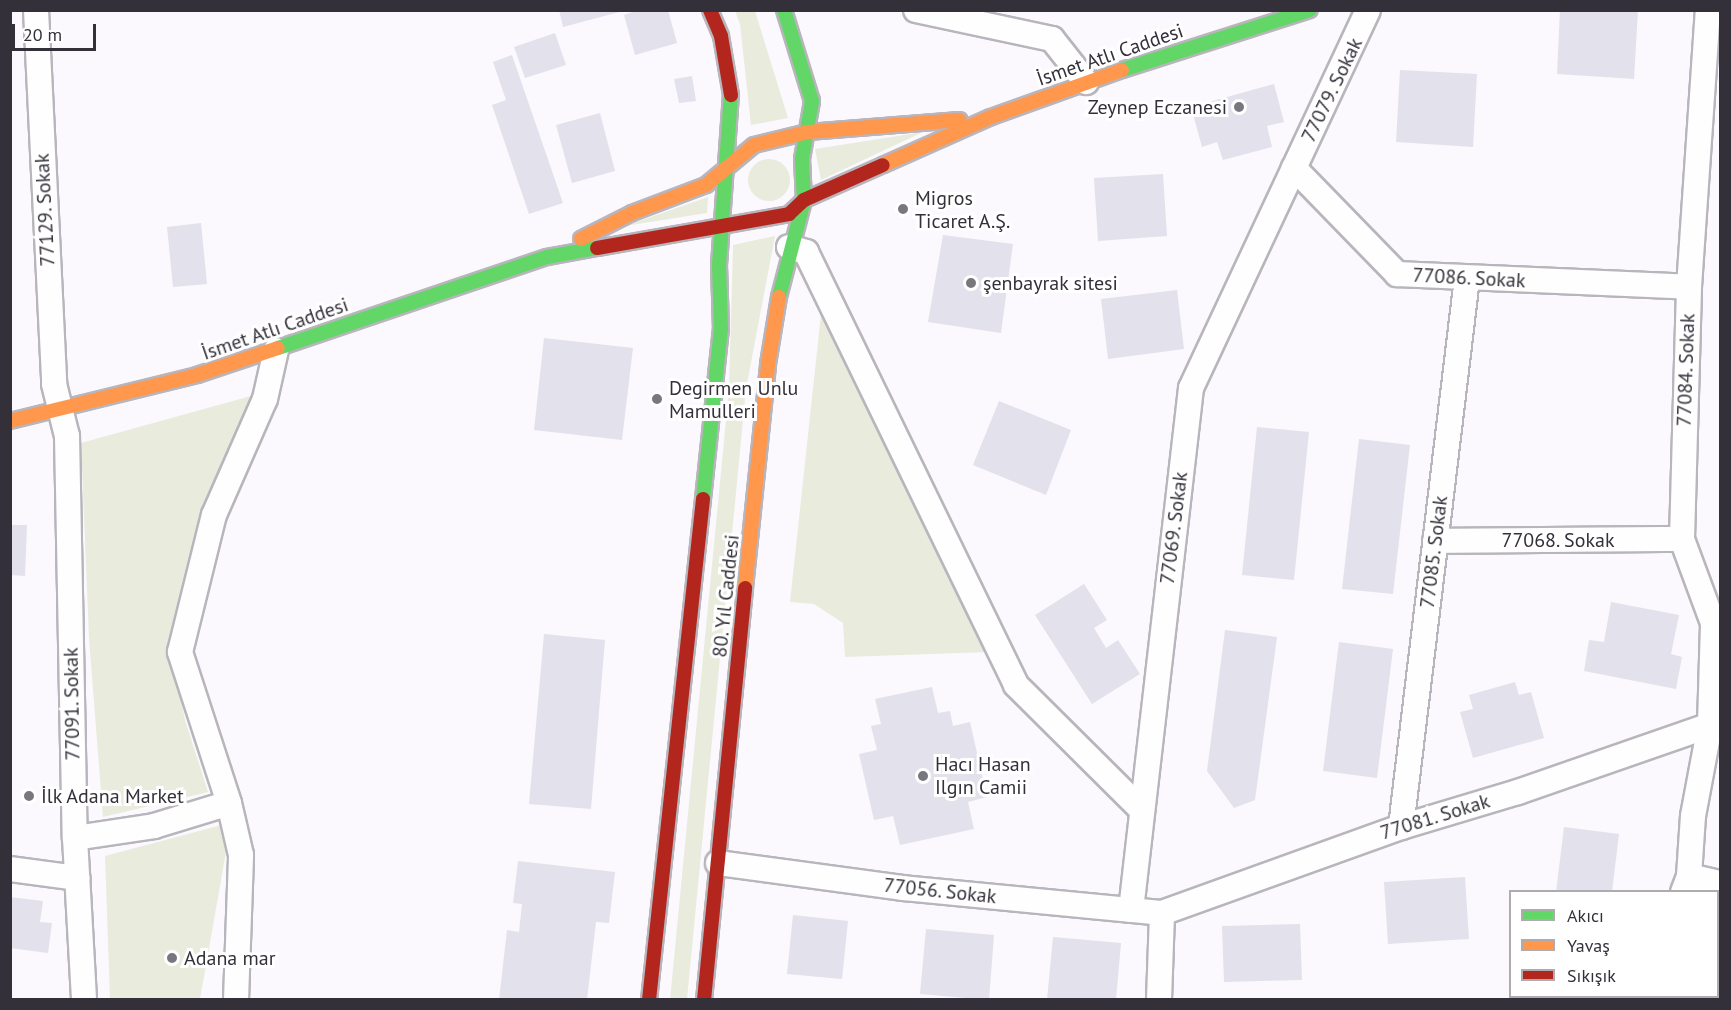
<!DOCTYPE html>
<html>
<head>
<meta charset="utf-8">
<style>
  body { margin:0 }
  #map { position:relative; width:1731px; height:1010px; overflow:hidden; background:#fbf9fd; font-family:"PT Sans",sans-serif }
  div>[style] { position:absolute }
  .green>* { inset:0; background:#e9ebdd }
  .round { border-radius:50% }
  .building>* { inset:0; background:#e3e1eb }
  .roads { filter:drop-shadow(2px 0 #b8b5bc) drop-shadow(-2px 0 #b8b5bc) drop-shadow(0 2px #b8b5bc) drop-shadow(0 -2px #b8b5bc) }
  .street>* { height:24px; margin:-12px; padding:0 12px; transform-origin:12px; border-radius:12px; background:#fefeff }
  .fast>* { height:14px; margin:-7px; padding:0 7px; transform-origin:7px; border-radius:7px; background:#63d668 }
  .slow>* { height:14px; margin:-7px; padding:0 7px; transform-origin:7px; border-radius:7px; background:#ff974d }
  .jam>* { height:14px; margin:-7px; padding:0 7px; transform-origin:7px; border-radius:7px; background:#b3261e }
  .dots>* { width:16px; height:16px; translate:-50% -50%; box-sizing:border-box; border:3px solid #fff; border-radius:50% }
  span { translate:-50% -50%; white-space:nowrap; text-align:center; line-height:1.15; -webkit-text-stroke:6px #fff; paint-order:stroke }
  .street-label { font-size:20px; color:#34303a }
  .poi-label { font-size:20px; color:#34303a }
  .right { translate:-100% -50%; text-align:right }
  .left { translate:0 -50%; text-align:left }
  .frame { position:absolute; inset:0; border:12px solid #34303a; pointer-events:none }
  .legend { position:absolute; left:1509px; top:890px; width:210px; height:108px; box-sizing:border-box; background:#fff; border:2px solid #aeacb0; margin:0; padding:8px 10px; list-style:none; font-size:18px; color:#34303a }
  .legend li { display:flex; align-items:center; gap:12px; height:30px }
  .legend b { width:30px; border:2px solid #aeacb0 }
  .scale { position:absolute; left:12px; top:24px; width:84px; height:27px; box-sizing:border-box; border:3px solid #34303a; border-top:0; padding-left:8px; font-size:18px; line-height:21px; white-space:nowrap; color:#34303a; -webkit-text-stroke:4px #fff; paint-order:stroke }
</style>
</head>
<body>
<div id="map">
  <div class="green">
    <div style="clip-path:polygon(735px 11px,755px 11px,788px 118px,751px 125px,740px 24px)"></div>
    <div style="clip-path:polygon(923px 132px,821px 180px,815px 149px)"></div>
    <div class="round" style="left:748px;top:159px;width:42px;height:42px"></div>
    <div style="clip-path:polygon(708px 197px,707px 213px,625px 226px)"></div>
    <div style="clip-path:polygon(775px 236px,746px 389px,687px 999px,670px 1000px,729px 389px,733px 245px)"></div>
    <div style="clip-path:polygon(822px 305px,988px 652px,845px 657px,843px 623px,814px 604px,790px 602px)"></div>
    <div style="clip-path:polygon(251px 396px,201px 512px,170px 645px,185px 720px,208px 792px,103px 817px,89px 638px,81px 443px)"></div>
    <div style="clip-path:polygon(222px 825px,226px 852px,200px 999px,110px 999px,105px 856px)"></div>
  </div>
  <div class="building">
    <div style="clip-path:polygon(559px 10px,623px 10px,623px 11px,563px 27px)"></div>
    <div style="clip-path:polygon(638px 10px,668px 10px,677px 43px,635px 55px,624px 15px)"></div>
    <div style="clip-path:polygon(1560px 10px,1638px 10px,1634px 79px,1557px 74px)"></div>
    <div style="clip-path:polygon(555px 33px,566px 65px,525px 78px,514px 47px)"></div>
    <div style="clip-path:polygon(512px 55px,563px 203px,529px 214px,492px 105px,506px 100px,493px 62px)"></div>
    <div style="clip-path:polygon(1400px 70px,1477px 74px,1473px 147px,1396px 142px)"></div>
    <div style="clip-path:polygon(692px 76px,696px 101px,679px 103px,674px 79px)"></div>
    <div style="clip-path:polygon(1274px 84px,1284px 122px,1267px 126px,1272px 147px,1223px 160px,1217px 142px,1202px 147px,1191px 107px)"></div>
    <div style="clip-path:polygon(600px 113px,615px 171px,572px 183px,556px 125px)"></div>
    <div style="clip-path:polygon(1163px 174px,1167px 236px,1098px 241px,1094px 178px)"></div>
    <div style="clip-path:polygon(201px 223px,207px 284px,173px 287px,167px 227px)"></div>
    <div style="clip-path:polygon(943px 235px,1013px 244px,1001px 333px,928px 322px)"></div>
    <div style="clip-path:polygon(1177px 290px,1184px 349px,1108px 359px,1101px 299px)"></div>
    <div style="clip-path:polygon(544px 338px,633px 348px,622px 440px,534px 430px)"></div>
    <div style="clip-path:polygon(999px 401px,1071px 430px,1046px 495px,973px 465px)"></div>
    <div style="clip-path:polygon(1257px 427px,1309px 432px,1294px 580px,1242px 575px)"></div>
    <div style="clip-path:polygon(1359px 439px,1410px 445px,1393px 594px,1342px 589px)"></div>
    <div style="clip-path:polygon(10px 525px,27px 525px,25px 576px,10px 575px)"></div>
    <div style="clip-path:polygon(1084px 584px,1107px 620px,1094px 628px,1106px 648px,1118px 640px,1140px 674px,1092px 704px,1035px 615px)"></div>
    <div style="clip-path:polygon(1611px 602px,1679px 615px,1671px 654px,1682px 657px,1676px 689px,1584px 671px,1589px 640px,1604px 642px)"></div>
    <div style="clip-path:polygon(1225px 630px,1277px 637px,1255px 800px,1234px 808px,1207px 771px)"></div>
    <div style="clip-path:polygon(544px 634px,605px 640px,591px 809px,529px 804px)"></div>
    <div style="clip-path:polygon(1339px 642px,1393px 649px,1377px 778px,1323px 771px)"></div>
    <div style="clip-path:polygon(1515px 682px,1519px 695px,1531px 692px,1544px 738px,1473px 758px,1460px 712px,1473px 709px,1469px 695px)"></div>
    <div style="clip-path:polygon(932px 687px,938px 713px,950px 711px,953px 726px,970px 722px,987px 797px,968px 802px,974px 829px,900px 845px,893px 816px,874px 820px,859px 754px,877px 750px,871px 726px,881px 724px,875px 699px)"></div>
    <div style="clip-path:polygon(1564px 827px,1619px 834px,1612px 892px,1556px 892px)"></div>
    <div style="clip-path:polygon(518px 861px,615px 872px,609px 923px,596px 922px,587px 1000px,499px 1000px,507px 930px,519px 932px,522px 904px,513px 903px)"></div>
    <div style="clip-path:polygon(1465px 877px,1469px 939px,1388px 944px,1384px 882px)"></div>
    <div style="clip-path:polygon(10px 897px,43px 901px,40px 922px,52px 923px,48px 953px,10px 948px)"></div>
    <div style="clip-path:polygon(793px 915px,848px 921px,842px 979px,787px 974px)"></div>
    <div style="clip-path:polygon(1300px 924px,1302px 980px,1224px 982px,1222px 926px)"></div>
    <div style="clip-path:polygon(926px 929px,994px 935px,989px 1000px,920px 994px)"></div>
    <div style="clip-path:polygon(1053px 937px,1121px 943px,1116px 1000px,1047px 1000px)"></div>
  </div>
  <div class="roads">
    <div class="street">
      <div style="left:36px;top:10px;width:374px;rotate:87.2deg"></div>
      <div style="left:54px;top:384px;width:54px;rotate:76deg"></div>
      <div style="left:67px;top:436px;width:402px;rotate:88.9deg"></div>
      <div style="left:75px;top:838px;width:162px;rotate:86.8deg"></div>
      <div style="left:916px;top:10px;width:139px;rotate:12deg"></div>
      <div style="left:1052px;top:39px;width:55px;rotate:51.7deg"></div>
      <div style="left:1294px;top:168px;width:148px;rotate:45.8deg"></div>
      <div style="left:1397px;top:274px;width:292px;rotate:2.5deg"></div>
      <div style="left:789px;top:247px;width:18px;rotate:16deg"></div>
      <div style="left:806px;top:252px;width:481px;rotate:64.1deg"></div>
      <div style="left:1016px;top:685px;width:177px;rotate:44.8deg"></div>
      <div style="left:1435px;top:541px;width:247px;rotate:-0.5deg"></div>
      <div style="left:1401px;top:827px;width:553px;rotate:-83.14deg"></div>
      <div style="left:75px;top:838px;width:80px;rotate:-8.6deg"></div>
      <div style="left:154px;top:826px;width:78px;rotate:-17deg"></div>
      <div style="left:718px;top:863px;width:187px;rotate:7.7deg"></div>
      <div style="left:903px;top:888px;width:260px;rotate:5.5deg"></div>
      <div style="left:1162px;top:913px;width:254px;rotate:-19.8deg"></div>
      <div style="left:1401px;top:827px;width:122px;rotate:-16.7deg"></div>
      <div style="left:1518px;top:792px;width:203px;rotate:-19.2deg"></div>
      <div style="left:10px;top:869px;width:68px;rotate:7.7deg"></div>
      <div style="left:1689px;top:876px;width:32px;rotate:13deg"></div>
      <div style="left:1683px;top:892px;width:17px;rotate:-69deg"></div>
      <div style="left:1689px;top:876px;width:60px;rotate:-86.2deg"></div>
      <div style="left:1693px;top:816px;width:93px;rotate:-79.4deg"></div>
      <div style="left:1710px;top:725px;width:102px;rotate:-88.3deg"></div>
      <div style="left:1713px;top:623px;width:90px;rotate:-110.3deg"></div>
      <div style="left:1682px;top:539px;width:252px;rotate:-88.4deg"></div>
      <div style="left:1689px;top:287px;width:278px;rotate:-86.1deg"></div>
      <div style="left:1131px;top:910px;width:525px;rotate:-83.44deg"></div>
      <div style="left:1191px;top:388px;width:417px;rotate:-64.9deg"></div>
      <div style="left:236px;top:1000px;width:145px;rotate:-88deg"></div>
      <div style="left:241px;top:855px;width:53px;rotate:-103deg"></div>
      <div style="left:229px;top:803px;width:159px;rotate:-108deg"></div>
      <div style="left:180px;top:652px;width:141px;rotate:-76.1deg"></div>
      <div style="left:214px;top:515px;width:127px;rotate:-66.3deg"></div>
      <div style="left:265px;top:399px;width:50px;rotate:-77.3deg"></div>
      <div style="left:1159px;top:1000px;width:87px;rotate:-88deg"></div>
      <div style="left:1636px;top:1000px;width:4px;rotate:-76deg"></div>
    </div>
    <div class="fast">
      <div style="left:1122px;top:70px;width:197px;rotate:-17.7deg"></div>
      <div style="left:779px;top:297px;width:100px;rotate:-75.5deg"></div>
      <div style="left:804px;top:200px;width:41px;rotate:-92.8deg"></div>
      <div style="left:802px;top:159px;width:59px;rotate:-80.2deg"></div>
      <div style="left:812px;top:101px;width:95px;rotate:-107.1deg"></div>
      <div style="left:278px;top:348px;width:284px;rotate:-18.7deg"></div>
      <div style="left:547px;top:257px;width:51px;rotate:-10.2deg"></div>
      <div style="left:703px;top:499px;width:171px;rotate:-84deg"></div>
      <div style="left:721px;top:329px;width:64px;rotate:-91.8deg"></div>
      <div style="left:719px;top:265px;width:170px;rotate:-86deg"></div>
    </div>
    <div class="slow">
      <div style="left:883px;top:165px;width:118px;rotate:-24deg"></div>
      <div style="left:991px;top:117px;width:139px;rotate:-19.7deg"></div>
      <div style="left:581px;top:239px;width:57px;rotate:-27deg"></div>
      <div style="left:632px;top:213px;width:79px;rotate:-20.7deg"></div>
      <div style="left:706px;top:185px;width:62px;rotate:-39.8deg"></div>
      <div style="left:754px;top:145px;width:56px;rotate:-13.5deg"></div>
      <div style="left:808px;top:132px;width:152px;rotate:-4.5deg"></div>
      <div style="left:10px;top:421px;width:193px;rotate:-13.8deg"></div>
      <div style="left:197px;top:375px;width:85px;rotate:-18.4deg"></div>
      <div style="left:745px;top:588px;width:225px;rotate:-84.1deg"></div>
      <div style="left:768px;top:364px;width:68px;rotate:-80.7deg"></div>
    </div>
    <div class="jam">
      <div style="left:710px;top:10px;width:28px;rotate:67deg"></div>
      <div style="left:721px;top:36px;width:60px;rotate:80.4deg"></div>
      <div style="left:597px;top:248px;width:195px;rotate:-10deg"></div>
      <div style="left:789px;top:214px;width:21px;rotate:-43deg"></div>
      <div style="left:804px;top:200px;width:86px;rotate:-23.9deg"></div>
      <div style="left:649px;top:1000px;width:504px;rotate:-83.85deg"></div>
      <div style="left:704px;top:1000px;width:414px;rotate:-84.3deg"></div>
    </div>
  </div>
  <div class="dots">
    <div style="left:1239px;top:107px;background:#7a767e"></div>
    <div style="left:903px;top:209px;background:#7a767e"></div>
    <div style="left:971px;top:283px;background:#7a767e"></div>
    <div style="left:657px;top:399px;background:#7a767e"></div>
    <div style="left:923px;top:776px;background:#7a767e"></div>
    <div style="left:29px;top:796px;background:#7a767e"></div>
    <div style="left:172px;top:958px;background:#7a767e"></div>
  </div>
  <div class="street-label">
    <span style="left:1110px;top:55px;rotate:-19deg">İsmet Atlı Caddesi</span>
    <span style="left:1332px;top:90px;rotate:-64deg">77079. Sokak</span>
    <span style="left:45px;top:210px;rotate:-93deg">77129. Sokak</span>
    <span style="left:1469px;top:278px;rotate:3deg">77086. Sokak</span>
    <span style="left:275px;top:329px;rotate:-19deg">İsmet Atlı Caddesi</span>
    <span style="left:1686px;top:370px;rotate:-88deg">77084. Sokak</span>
    <span style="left:1174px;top:528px;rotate:-83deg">77069. Sokak</span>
    <span style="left:1558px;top:540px">77068. Sokak</span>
    <span style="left:1434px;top:552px;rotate:-83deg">77085. Sokak</span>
    <span style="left:726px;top:596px;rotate:-84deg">80. Yıl Caddesi</span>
    <span style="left:72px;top:704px;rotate:-91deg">77091. Sokak</span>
    <span style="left:1435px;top:817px;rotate:-17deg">77081. Sokak</span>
    <span style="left:940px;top:891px;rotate:6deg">77056. Sokak</span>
  </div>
  <div class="poi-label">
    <span class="right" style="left:1227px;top:107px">Zeynep Eczanesi</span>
    <span class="left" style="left:915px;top:210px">Migros<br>Ticaret A.Ş.</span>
    <span class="left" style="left:983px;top:283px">şenbayrak sitesi</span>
    <span class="left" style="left:669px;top:400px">Degirmen Unlu<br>Mamulleri</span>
    <span class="left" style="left:935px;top:776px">Hacı Hasan<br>Ilgın Camii</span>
    <span class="left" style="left:41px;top:796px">İlk Adana Market</span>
    <span class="left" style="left:184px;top:958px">Adana mar</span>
  </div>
  <div class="frame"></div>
  <ul class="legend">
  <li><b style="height:8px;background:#63d668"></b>Akıcı</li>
  <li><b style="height:8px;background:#ff974d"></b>Yavaş</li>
  <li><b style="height:8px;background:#b3261e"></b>Sıkışık</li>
  </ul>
  <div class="scale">20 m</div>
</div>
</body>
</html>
